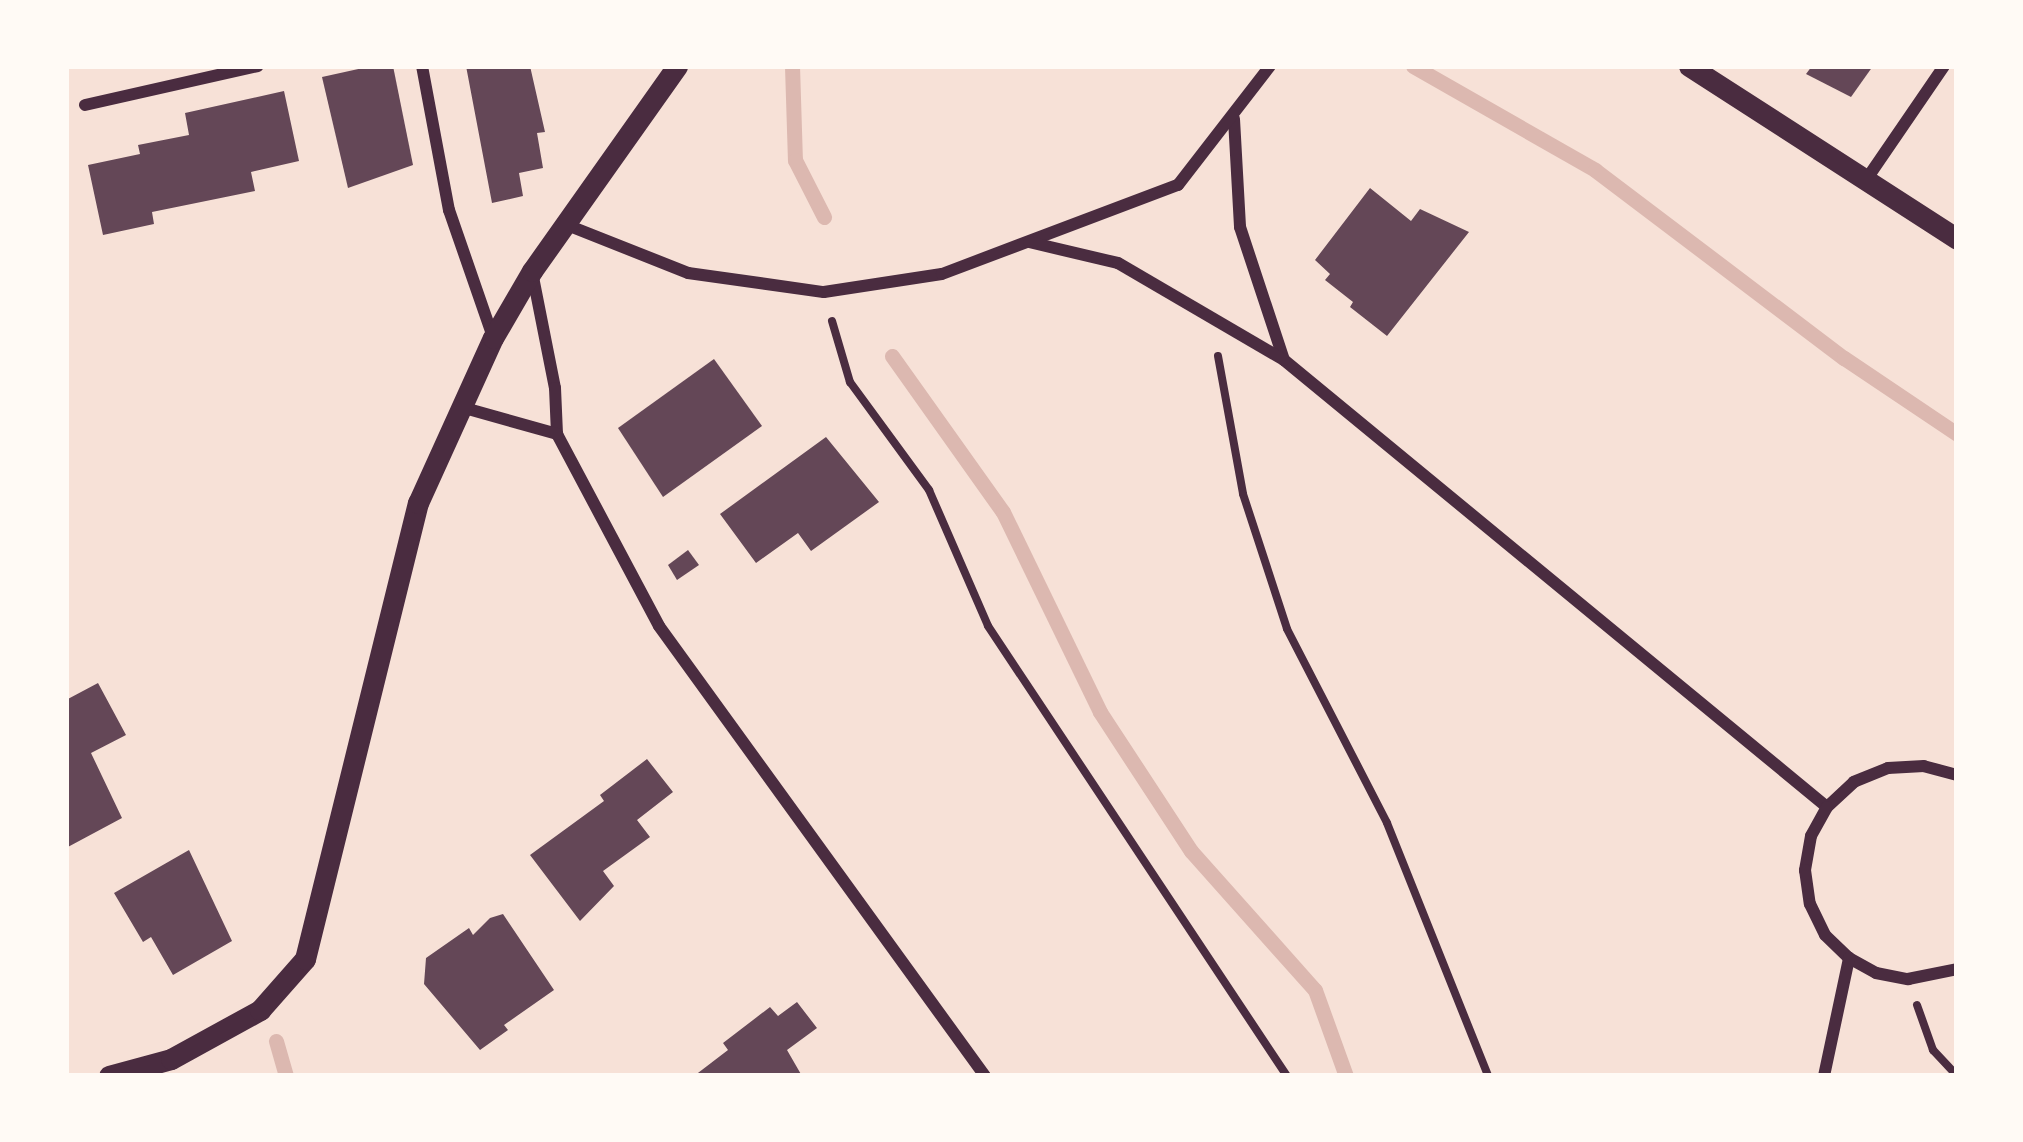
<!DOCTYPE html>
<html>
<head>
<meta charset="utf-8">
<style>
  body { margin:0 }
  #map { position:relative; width:2023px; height:1142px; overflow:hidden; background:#f7e1d7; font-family:Roboto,sans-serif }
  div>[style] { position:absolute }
  .stream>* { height:15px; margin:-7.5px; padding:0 7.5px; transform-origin:7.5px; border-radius:7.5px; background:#dcb8b0 }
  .building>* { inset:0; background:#644757 }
  .path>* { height:8px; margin:-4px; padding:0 4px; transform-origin:4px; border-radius:4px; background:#4a2c40 }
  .minor>* { height:12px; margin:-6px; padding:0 6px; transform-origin:6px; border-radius:6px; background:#4a2c40 }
  .tertiary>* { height:21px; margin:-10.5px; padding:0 10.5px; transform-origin:10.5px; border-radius:10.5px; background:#4a2c40 }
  span { translate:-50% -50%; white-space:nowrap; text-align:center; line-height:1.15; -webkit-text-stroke:9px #fffaf5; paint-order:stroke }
  .frame { position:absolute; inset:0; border:69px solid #fffaf5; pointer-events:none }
</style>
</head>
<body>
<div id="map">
  <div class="stream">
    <div style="left:792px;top:66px;width:94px;rotate:88.2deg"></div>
    <div style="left:795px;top:160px;width:64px;rotate:63deg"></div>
    <div style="left:1413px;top:66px;width:210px;rotate:29.7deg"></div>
    <div style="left:1595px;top:170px;width:312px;rotate:37.1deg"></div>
    <div style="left:1844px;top:358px;width:136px;rotate:33.9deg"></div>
    <div style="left:892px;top:356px;width:191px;rotate:54.6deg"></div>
    <div style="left:1003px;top:512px;width:222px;rotate:64.1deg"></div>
    <div style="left:1100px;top:712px;width:166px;rotate:56.8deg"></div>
    <div style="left:1191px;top:851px;width:186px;rotate:48.3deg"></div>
    <div style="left:1315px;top:990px;width:91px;rotate:70.2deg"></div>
    <div style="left:276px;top:1041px;width:36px;rotate:74deg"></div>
  </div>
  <div class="building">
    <div style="clip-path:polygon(372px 66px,393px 66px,413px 165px,348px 188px,322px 77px)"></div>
    <div style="clip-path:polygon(466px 66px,530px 66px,545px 132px,537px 133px,543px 168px,519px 173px,523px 196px,492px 203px)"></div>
    <div style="clip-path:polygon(1812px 66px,1873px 66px,1851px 97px,1806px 74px)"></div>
    <div style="clip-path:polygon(284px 91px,299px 161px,251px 172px,255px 191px,152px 212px,154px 224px,103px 235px,88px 165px,140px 154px,138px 145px,189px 135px,185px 113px)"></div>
    <div style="clip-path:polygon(1370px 188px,1411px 221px,1420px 209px,1469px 232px,1387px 336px,1350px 307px,1353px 302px,1325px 280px,1330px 274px,1315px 260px)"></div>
    <div style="clip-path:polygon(714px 359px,762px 426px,663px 497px,618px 428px)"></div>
    <div style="clip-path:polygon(826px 437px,879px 502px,811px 551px,798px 533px,756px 563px,720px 514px)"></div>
    <div style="clip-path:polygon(688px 550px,699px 565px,677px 580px,668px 565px)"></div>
    <div style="clip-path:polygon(98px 683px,126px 735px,91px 753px,122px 818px,66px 848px,66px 700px)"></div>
    <div style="clip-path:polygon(647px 759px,673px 792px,637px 820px,650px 837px,603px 871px,614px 886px,580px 921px,530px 855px,604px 801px,600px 795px)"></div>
    <div style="clip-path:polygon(189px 850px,232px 941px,173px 975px,151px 937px,143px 942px,114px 893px)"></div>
    <div style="clip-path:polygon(503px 914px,554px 990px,504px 1025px,508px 1030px,480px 1050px,424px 984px,426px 958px,469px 928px,473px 935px,490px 918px)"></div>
    <div style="clip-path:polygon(797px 1002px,817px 1028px,787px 1050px,802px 1076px,694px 1076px,728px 1050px,723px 1043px,770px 1007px,778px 1016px)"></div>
  </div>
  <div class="path">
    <div style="left:832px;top:321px;width:64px;rotate:73.6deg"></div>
    <div style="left:850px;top:382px;width:134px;rotate:53.8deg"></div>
    <div style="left:929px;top:490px;width:148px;rotate:66.5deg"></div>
    <div style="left:988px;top:626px;width:540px;rotate:56.4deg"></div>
    <div style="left:1218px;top:356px;width:140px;rotate:79.7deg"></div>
    <div style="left:1243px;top:494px;width:142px;rotate:71.9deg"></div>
    <div style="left:1287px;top:629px;width:218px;rotate:62.7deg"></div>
    <div style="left:1387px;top:823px;width:272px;rotate:68.2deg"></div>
    <div style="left:1917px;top:1005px;width:48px;rotate:70.4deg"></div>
    <div style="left:1933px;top:1050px;width:35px;rotate:47deg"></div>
  </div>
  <div class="minor">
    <div style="left:422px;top:66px;width:147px;rotate:79.4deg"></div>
    <div style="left:449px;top:210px;width:134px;rotate:70.9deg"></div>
    <div style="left:85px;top:105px;width:177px;rotate:-12.7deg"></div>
    <div style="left:1234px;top:119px;width:108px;rotate:86.8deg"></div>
    <div style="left:1240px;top:227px;width:140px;rotate:71.7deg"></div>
    <div style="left:1284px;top:360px;width:703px;rotate:39.46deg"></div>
    <div style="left:1866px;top:180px;width:138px;rotate:-55.6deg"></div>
    <div style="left:562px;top:223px;width:136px;rotate:21.6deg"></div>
    <div style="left:688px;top:273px;width:137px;rotate:8deg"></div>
    <div style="left:824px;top:292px;width:119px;rotate:-8.7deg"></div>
    <div style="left:942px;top:274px;width:252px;rotate:-20.7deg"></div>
    <div style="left:1178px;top:185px;width:150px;rotate:-52.3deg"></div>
    <div style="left:1029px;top:242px;width:91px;rotate:13.3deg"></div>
    <div style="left:1118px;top:263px;width:192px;rotate:30.3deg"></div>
    <div style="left:532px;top:272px;width:118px;rotate:78.8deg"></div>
    <div style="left:555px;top:388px;width:46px;rotate:87.5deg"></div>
    <div style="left:557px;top:434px;width:217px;rotate:62deg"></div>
    <div style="left:659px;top:626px;width:556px;rotate:54.08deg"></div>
    <div style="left:461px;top:407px;width:100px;rotate:15.7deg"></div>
    <div style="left:1957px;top:775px;width:34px;rotate:-165deg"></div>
    <div style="left:1924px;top:766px;width:36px;rotate:177deg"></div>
    <div style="left:1888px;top:768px;width:37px;rotate:158deg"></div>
    <div style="left:1854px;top:782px;width:37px;rotate:137deg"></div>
    <div style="left:1827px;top:807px;width:33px;rotate:119deg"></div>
    <div style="left:1811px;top:836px;width:35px;rotate:100deg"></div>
    <div style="left:1805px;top:870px;width:34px;rotate:82deg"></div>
    <div style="left:1810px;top:904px;width:34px;rotate:64deg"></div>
    <div style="left:1825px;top:935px;width:33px;rotate:44deg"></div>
    <div style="left:1849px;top:958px;width:31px;rotate:29deg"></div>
    <div style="left:1876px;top:973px;width:33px;rotate:11deg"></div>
    <div style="left:1908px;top:979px;width:50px;rotate:-11.5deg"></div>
    <div style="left:1824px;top:1076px;width:121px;rotate:-78deg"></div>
  </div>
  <div class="tertiary">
    <div style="left:1689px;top:66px;width:319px;rotate:32.8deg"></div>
    <div style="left:109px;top:1076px;width:64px;rotate:-15.3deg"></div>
    <div style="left:171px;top:1059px;width:102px;rotate:-28.8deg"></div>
    <div style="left:260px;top:1010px;width:68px;rotate:-48.6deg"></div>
    <div style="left:305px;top:959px;width:470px;rotate:-76.1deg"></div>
    <div style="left:418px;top:503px;width:181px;rotate:-65.6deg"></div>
    <div style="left:493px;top:338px;width:78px;rotate:-59.8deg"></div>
    <div style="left:532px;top:271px;width:251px;rotate:-54.7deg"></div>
  </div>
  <div class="frame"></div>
</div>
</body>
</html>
